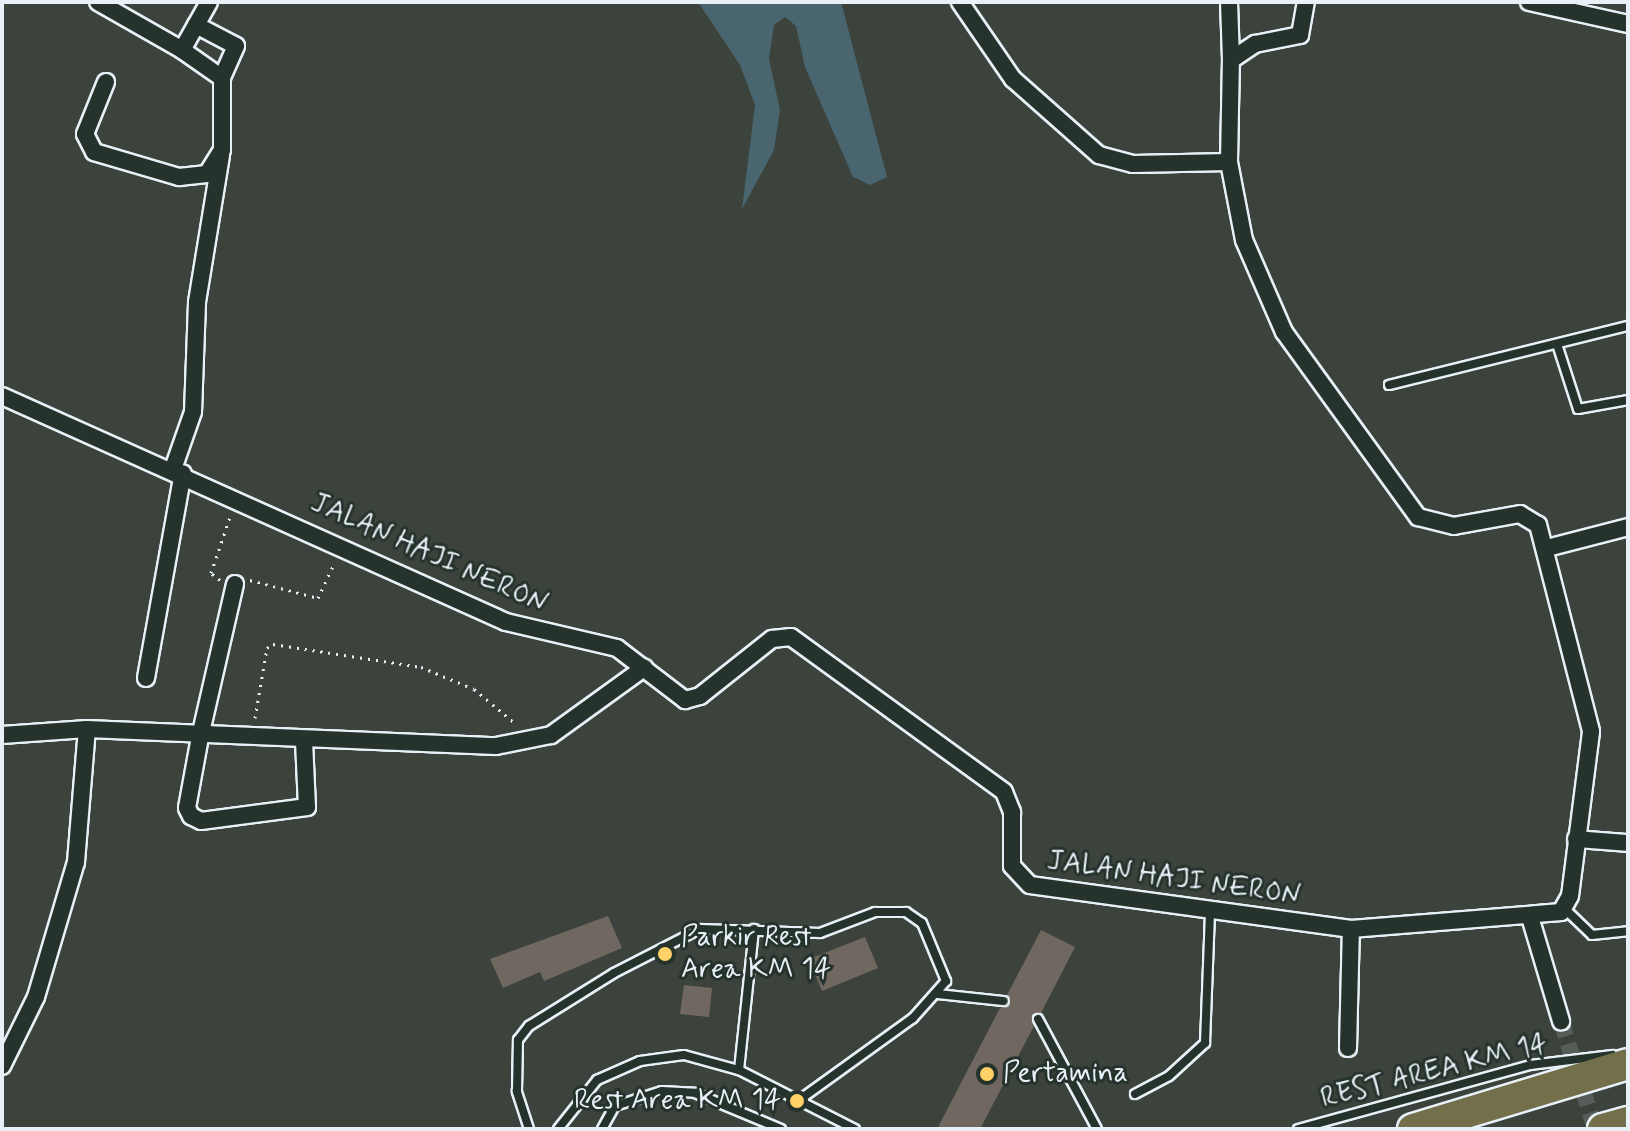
<!DOCTYPE html>
<html>
<head>
<meta charset="utf-8">
<style>
  body { margin:0 }
  #map { position:relative; width:1630px; height:1131px; overflow:hidden; background:#3c433c; font-family:Mynerve,sans-serif }
  div>[style] { position:absolute }
  .water>* { inset:0; background:#49656f }
  .building>* { inset:0; background:#706860 }
  .minor-tunnel>* { height:16px; margin-top:-8px; transform-origin:0; background:repeating-linear-gradient(90deg,#565d58 0 16px,transparent 0 24px) }
  .path>* { height:3px; margin-top:-1.5px; transform-origin:0; background:repeating-linear-gradient(90deg,#e8f1f8 0 2px,transparent 0 8px) }
  .roads { filter:drop-shadow(2px 0 #e8f1f8) drop-shadow(-2px 0 #e8f1f8) drop-shadow(0 2px #e8f1f8) drop-shadow(0 -2px #e8f1f8) }
  .service>* { height:8px; margin:-4px; padding:0 4px; transform-origin:4px; border-radius:4px; background:#26332d }
  .minor>* { height:16px; margin:-8px; padding:0 8px; transform-origin:8px; border-radius:8px; background:#26332d }
  .motorway>* { height:30px; margin:-15px; padding:0 15px; transform-origin:15px; border-radius:15px; background:#726f4a }
  .dots>* { width:22px; height:22px; translate:-50% -50%; box-sizing:border-box; border:4px solid #26332d; border-radius:50% }
  span { translate:-50% -50%; white-space:nowrap; text-align:center; line-height:1.15; -webkit-text-stroke:6px #26332d; paint-order:stroke }
  .street-label { font-size:28px; color:#e8f1f8 }
  .poi-label { font-size:28px; color:#e8f1f8 }
  .left { translate:0 -50%; text-align:left }
  .right { translate:-100% -50%; text-align:right }
  .frame { position:absolute; inset:0; border:4px solid #e8f1f8; pointer-events:none }
</style>
</head>
<body>
<div id="map">
  <div class="water">
    <div style="clip-path:polygon(698px 2px,841px 2px,887px 177px,870px 185px,853px 177px,805px 67px,796px 26px,785px 17px,774px 25px,769px 59px,780px 110px,774px 150px,742px 209px,755px 105px,740px 65px)"></div>
  </div>
  <div class="building">
    <div style="clip-path:polygon(608px 916px,622px 948px,544px 981px,540px 972px,503px 988px,490px 959px)"></div>
    <div style="clip-path:polygon(1041px 930px,1075px 947px,1041px 1013px,1032px 1016px,1034px 1026px,980px 1129px,937px 1129px,1000px 1008px,1010px 1004px,1007px 995px)"></div>
    <div style="clip-path:polygon(865px 937px,878px 968px,822px 991px,809px 959px)"></div>
    <div style="clip-path:polygon(684px 985px,712px 988px,709px 1017px,680px 1014px)"></div>
  </div>
  <div class="minor-tunnel">
    <div style="left:1561px;top:1021px;width:113px;rotate:72.5deg"></div>
  </div>
  <div class="path">
    <div style="left:220px;top:580px;width:11px;rotate:-142deg"></div>
    <div style="left:211px;top:573px;width:59px;rotate:-71.3deg"></div>
    <div style="left:250px;top:580px;width:70px;rotate:14.8deg"></div>
    <div style="left:318px;top:598px;width:38px;rotate:-65deg"></div>
    <div style="left:255px;top:718px;width:71px;rotate:-80.3deg"></div>
    <div style="left:267px;top:648px;width:7px;rotate:-34deg"></div>
    <div style="left:273px;top:644px;width:150px;rotate:8.8deg"></div>
    <div style="left:421px;top:667px;width:57px;rotate:22.5deg"></div>
    <div style="left:474px;top:689px;width:55px;rotate:39.8deg"></div>
  </div>
  <div class="roads">
    <div class="service">
      <div style="left:1557px;top:344px;width:68px;rotate:72.1deg"></div>
      <div style="left:1578px;top:409px;width:51px;rotate:-10.2deg"></div>
      <div style="left:1389px;top:385px;width:246px;rotate:-13.9deg"></div>
      <div style="left:1565px;top:909px;width:37px;rotate:44deg"></div>
      <div style="left:1592px;top:935px;width:36px;rotate:-6deg"></div>
      <div style="left:937px;top:994px;width:67px;rotate:6deg"></div>
      <div style="left:1038px;top:1019px;width:125px;rotate:61.8deg"></div>
      <div style="left:739px;top:1070px;width:142px;rotate:-83.9deg"></div>
      <div style="left:1135px;top:1094px;width:38px;rotate:-28deg"></div>
      <div style="left:1169px;top:1076px;width:49px;rotate:-42.5deg"></div>
      <div style="left:1205px;top:1043px;width:131px;rotate:-87.8deg"></div>
      <div style="left:529px;top:1129px;width:40px;rotate:-108deg"></div>
      <div style="left:517px;top:1091px;width:51px;rotate:-88.9deg"></div>
      <div style="left:518px;top:1040px;width:18px;rotate:-52deg"></div>
      <div style="left:529px;top:1026px;width:100px;rotate:-31.9deg"></div>
      <div style="left:614px;top:973px;width:97px;rotate:-27.1deg"></div>
      <div style="left:700px;top:929px;width:120px;rotate:1.9deg"></div>
      <div style="left:820px;top:933px;width:59px;rotate:-20.9deg"></div>
      <div style="left:875px;top:912px;width:31px"></div>
      <div style="left:906px;top:912px;width:19px;rotate:35deg"></div>
      <div style="left:922px;top:923px;width:63px;rotate:67.5deg"></div>
      <div style="left:946px;top:981px;width:50px;rotate:131.7deg"></div>
      <div style="left:913px;top:1018px;width:142px;rotate:144.2deg"></div>
      <div style="left:558px;top:1129px;width:63px;rotate:-51.5deg"></div>
      <div style="left:597px;top:1080px;width:47px;rotate:-23.8deg"></div>
      <div style="left:640px;top:1061px;width:44px;rotate:-7.8deg"></div>
      <div style="left:684px;top:1055px;width:57px;rotate:15.3deg"></div>
      <div style="left:739px;top:1070px;width:130px;rotate:27deg"></div>
      <div style="left:602px;top:1129px;width:26px;rotate:-61deg"></div>
      <div style="left:615px;top:1106px;width:49px;rotate:-17.7deg"></div>
      <div style="left:662px;top:1091px;width:33px;rotate:3deg"></div>
      <div style="left:695px;top:1093px;width:93px;rotate:22.7deg"></div>
      <div style="left:1298px;top:1129px;width:241px;rotate:-15.4deg"></div>
      <div style="left:1530px;top:1065px;width:83px;rotate:-7deg"></div>
    </div>
    <div class="minor">
      <div style="left:98px;top:2px;width:97px;rotate:29.7deg"></div>
      <div style="left:960px;top:2px;width:93px;rotate:55.5deg"></div>
      <div style="left:1013px;top:79px;width:115px;rotate:41.5deg"></div>
      <div style="left:1099px;top:155px;width:35px;rotate:15deg"></div>
      <div style="left:1133px;top:164px;width:96px;rotate:-1.2deg"></div>
      <div style="left:1229px;top:2px;width:58px;rotate:88deg"></div>
      <div style="left:1529px;top:2px;width:101px;rotate:12.5deg"></div>
      <div style="left:196px;top:25px;width:45px;rotate:27.7deg"></div>
      <div style="left:236px;top:46px;width:35px;rotate:114deg"></div>
      <div style="left:106px;top:82px;width:56px;rotate:112deg"></div>
      <div style="left:85px;top:134px;width:20px;rotate:63deg"></div>
      <div style="left:94px;top:152px;width:89px;rotate:16.4deg"></div>
      <div style="left:179px;top:177px;width:28px;rotate:-6deg"></div>
      <div style="left:207px;top:174px;width:28px;rotate:-58deg"></div>
      <div style="left:222px;top:150px;width:72px;rotate:-90deg"></div>
      <div style="left:222px;top:78px;width:49px;rotate:-145deg"></div>
      <div style="left:182px;top:50px;width:55px;rotate:-60.6deg"></div>
      <div style="left:2px;top:396px;width:552px;rotate:24.15deg"></div>
      <div style="left:506px;top:622px;width:114px;rotate:13.2deg"></div>
      <div style="left:617px;top:648px;width:86px;rotate:37.4deg"></div>
      <div style="left:685px;top:700px;width:16px;rotate:-15deg"></div>
      <div style="left:700px;top:696px;width:92px;rotate:-38.4deg"></div>
      <div style="left:772px;top:639px;width:19px;rotate:-6deg"></div>
      <div style="left:791px;top:637px;width:263px;rotate:36deg"></div>
      <div style="left:1004px;top:792px;width:22px;rotate:68deg"></div>
      <div style="left:1012px;top:812px;width:54px;rotate:90deg"></div>
      <div style="left:1012px;top:866px;width:26px;rotate:47deg"></div>
      <div style="left:1030px;top:885px;width:324px;rotate:7.8deg"></div>
      <div style="left:1351px;top:929px;width:211px;rotate:-4.6deg"></div>
      <div style="left:1561px;top:912px;width:18px;rotate:-61deg"></div>
      <div style="left:1570px;top:896px;width:166px;rotate:-82.7deg"></div>
      <div style="left:1591px;top:731px;width:213px;rotate:-104.4deg"></div>
      <div style="left:1538px;top:525px;width:21px;rotate:-149deg"></div>
      <div style="left:1520px;top:514px;width:67px;rotate:169.7deg"></div>
      <div style="left:1454px;top:526px;width:37px;rotate:-166deg"></div>
      <div style="left:1418px;top:517px;width:228px;rotate:-125.9deg"></div>
      <div style="left:1284px;top:332px;width:100px;rotate:-113.5deg"></div>
      <div style="left:1244px;top:240px;width:79px;rotate:-100.9deg"></div>
      <div style="left:1229px;top:162px;width:102px;rotate:-88.9deg"></div>
      <div style="left:1231px;top:60px;width:29px;rotate:-34deg"></div>
      <div style="left:1255px;top:44px;width:46px;rotate:-11.3deg"></div>
      <div style="left:1300px;top:35px;width:34px;rotate:-80deg"></div>
      <div style="left:173px;top:469px;width:60px;rotate:-70.7deg"></div>
      <div style="left:193px;top:412px;width:110px;rotate:-87.9deg"></div>
      <div style="left:197px;top:302px;width:149px;rotate:-80.7deg"></div>
      <div style="left:1547px;top:548px;width:84px;rotate:-14.5deg"></div>
      <div style="left:235px;top:584px;width:157px;rotate:102.9deg"></div>
      <div style="left:200px;top:737px;width:72px;rotate:100.4deg"></div>
      <div style="left:187px;top:808px;width:9px;rotate:63deg"></div>
      <div style="left:191px;top:816px;width:11px;rotate:27deg"></div>
      <div style="left:201px;top:821px;width:107px;rotate:-7.5deg"></div>
      <div style="left:307px;top:807px;width:65px;rotate:-92.6deg"></div>
      <div style="left:146px;top:678px;width:208px;rotate:-79.8deg"></div>
      <div style="left:2px;top:735px;width:85px;rotate:-4deg"></div>
      <div style="left:87px;top:729px;width:409px;rotate:2.4deg"></div>
      <div style="left:496px;top:746px;width:56px;rotate:-11.3deg"></div>
      <div style="left:551px;top:735px;width:115px;rotate:-35.8deg"></div>
      <div style="left:1576px;top:839px;width:52px;rotate:4.4deg"></div>
      <div style="left:1530px;top:917px;width:109px;rotate:73.4deg"></div>
      <div style="left:1348px;top:1048px;width:119px;rotate:-88.6deg"></div>
      <div style="left:2px;top:1066px;width:77px;rotate:-63.8deg"></div>
      <div style="left:36px;top:997px;width:141px;rotate:-73.5deg"></div>
      <div style="left:76px;top:862px;width:133px;rotate:-85.3deg"></div>
    </div>
    <div class="motorway">
      <div style="left:1413px;top:1129px;width:225px;rotate:-16.8deg"></div>
      <div style="left:1603px;top:1129px;width:26px;rotate:-16deg"></div>
    </div>
  </div>
  <div class="dots">
    <div style="left:665px;top:954px;background:#ffd166"></div>
    <div style="left:987px;top:1074px;background:#ffd166"></div>
    <div style="left:797px;top:1101px;background:#ffd166"></div>
  </div>
  <div class="street-label">
    <span style="left:429px;top:554px;rotate:24deg">JALAN HAJI NERON</span>
    <span style="left:1174px;top:879px;rotate:8deg">JALAN HAJI NERON</span>
    <span style="left:1434px;top:1072px;rotate:-14deg">REST AREA KM 14</span>
  </div>
  <div class="poi-label">
    <span class="left" style="left:681px;top:954px">Parkir Rest<br>Area KM 14</span>
    <span class="left" style="left:1003px;top:1074px">Pertamina</span>
    <span class="right" style="left:781px;top:1101px">Rest Area KM 14</span>
  </div>
  <div class="frame"></div>
</div>
</body>
</html>
